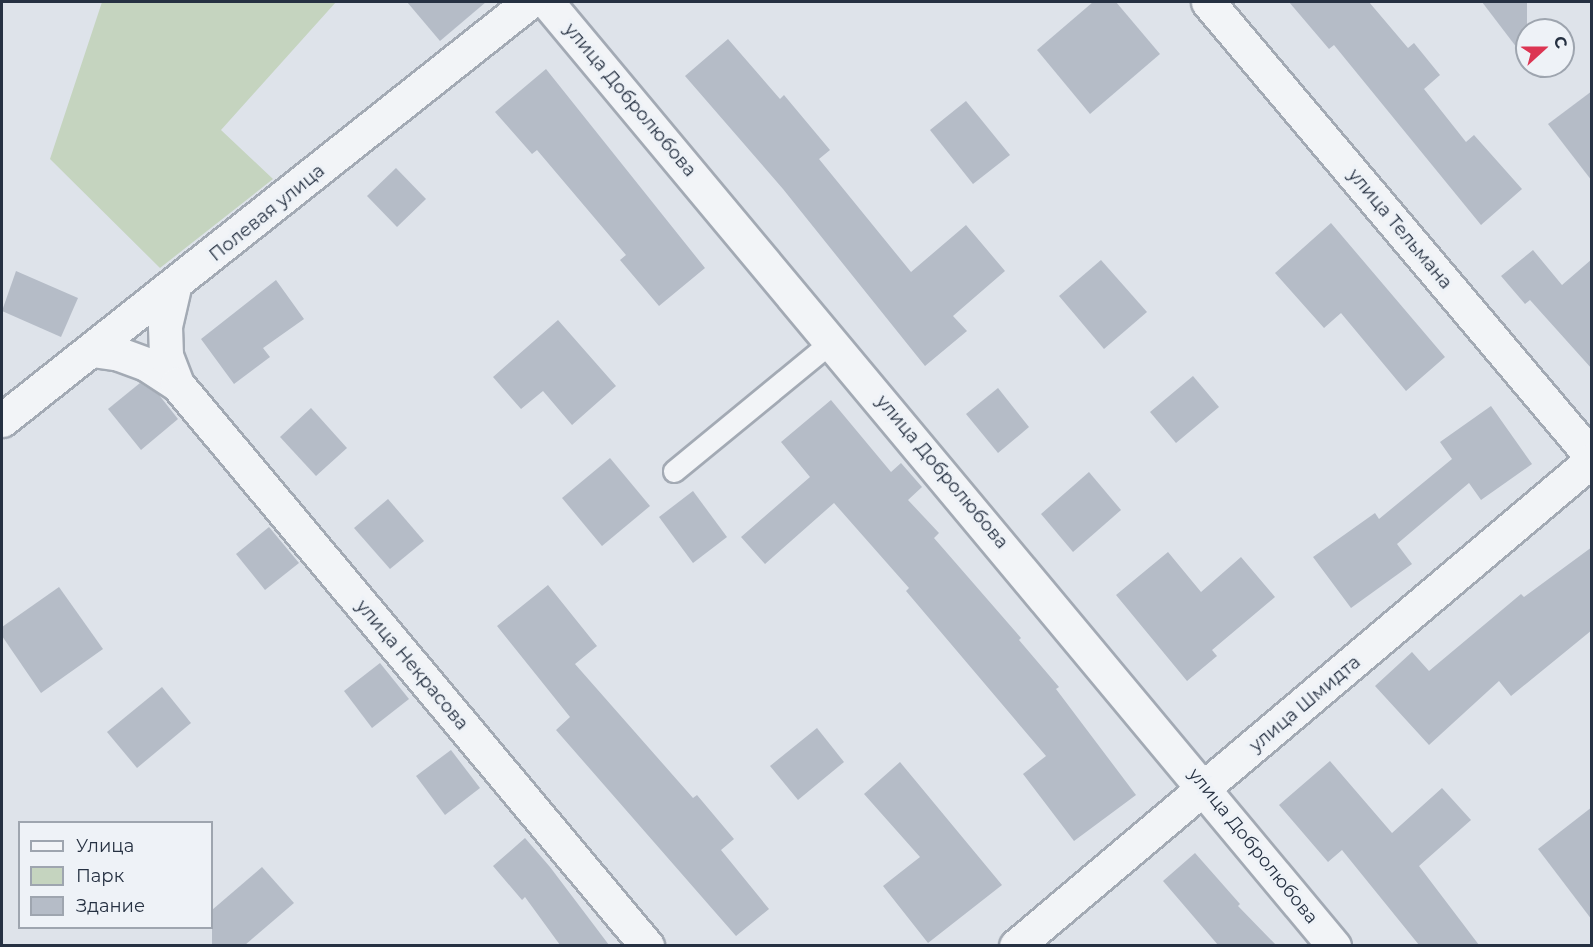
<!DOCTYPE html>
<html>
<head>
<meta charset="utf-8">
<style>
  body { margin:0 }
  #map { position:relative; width:1593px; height:947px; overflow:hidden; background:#dee3ea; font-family:Montserrat,sans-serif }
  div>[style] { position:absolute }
  .green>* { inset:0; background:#c5d4bf }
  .building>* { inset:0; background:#b5bcc7 }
  .roads { filter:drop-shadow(2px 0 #a3aab4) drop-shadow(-2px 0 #a3aab4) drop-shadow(0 2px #a3aab4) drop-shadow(0 -2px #a3aab4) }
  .lane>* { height:21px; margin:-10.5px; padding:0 10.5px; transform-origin:10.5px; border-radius:10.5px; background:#f2f4f7 }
  .street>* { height:33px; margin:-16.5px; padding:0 16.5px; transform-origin:16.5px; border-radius:16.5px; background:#f2f4f7 }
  span { translate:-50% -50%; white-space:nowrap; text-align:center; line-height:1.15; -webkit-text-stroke:6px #eef2f7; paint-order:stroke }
  .street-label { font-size:18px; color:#263142 }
  .frame { position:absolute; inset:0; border:3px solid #263142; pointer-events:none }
  .legend { position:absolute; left:18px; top:821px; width:195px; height:108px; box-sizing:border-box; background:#eef2f7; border:2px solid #9ea5af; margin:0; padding:8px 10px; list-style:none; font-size:18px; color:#263142 }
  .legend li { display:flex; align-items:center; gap:12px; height:30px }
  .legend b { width:30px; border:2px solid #9ea5af }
  .north { position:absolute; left:1515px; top:18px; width:60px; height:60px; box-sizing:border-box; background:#eef2f7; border:2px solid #9ea5af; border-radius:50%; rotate:69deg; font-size:16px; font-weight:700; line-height:24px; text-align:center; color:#263142 }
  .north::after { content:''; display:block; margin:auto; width:21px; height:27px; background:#dc3553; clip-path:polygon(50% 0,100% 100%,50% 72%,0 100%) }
</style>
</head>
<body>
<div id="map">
  <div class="green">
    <div style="clip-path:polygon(102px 2px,336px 2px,221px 130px,273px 179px,160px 268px,50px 159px)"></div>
  </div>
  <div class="building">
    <div style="clip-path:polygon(407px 2px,486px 2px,440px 41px)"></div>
    <div style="clip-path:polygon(1093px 2px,1116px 2px,1160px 54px,1090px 114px,1037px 50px)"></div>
    <div style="clip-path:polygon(1289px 2px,1369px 2px,1408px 48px,1414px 43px,1440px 75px,1424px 89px,1466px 142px,1474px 135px,1522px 189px,1481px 225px,1334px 45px,1329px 49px)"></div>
    <div style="clip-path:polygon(1482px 2px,1527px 2px,1527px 61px)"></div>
    <div style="clip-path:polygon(728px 39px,780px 99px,784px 95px,830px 150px,819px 159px,911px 272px,966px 225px,1005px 271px,953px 316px,967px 331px,925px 366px,783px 189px,685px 76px)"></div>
    <div style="clip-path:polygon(546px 69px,705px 268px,659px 306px,620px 260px,626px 255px,537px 150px,532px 154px,495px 112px)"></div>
    <div style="clip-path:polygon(1592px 91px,1592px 181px,1548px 124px)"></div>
    <div style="clip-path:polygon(966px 101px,1010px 155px,973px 184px,930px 130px)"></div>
    <div style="clip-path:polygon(396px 168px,426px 199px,397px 227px,367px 196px)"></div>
    <div style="clip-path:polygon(1331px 223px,1445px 357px,1406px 391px,1341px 313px,1324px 328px,1275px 273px)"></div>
    <div style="clip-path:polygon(1533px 250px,1562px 285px,1592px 259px,1592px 369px,1530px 300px,1525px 304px,1501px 276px)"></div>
    <div style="clip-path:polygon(1101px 260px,1147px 312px,1104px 349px,1059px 296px)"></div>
    <div style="clip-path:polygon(16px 271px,78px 298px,61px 337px,2px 311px)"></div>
    <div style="clip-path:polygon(276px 280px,304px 319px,263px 348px,270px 357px,234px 384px,201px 339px)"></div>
    <div style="clip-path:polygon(558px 320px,616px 386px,572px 425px,543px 391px,521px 409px,493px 377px)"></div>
    <div style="clip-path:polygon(1193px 376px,1219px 407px,1176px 443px,1150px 412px)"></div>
    <div style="clip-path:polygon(140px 383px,159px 395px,178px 419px,141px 450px,108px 409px)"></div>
    <div style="clip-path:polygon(998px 388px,1029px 427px,998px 453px,966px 414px)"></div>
    <div style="clip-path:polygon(831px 400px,891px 472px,901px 463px,922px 487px,908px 500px,939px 533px,934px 538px,1021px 638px,1019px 640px,1059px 687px,1056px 689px,1136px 795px,1074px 841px,1023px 774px,1046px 756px,906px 591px,909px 588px,834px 503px,765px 564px,741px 537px,810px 477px,781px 442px)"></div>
    <div style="clip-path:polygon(1491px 406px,1532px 464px,1481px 500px,1469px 483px,1397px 544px,1412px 564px,1351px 608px,1313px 557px,1375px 513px,1379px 519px,1452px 459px,1440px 442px)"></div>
    <div style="clip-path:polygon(311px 408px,347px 448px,316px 476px,280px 437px)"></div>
    <div style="clip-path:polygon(610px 458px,650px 506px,602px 546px,562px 498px)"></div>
    <div style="clip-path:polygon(1089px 472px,1121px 510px,1073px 552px,1041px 514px)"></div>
    <div style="clip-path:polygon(693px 491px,727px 537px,693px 563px,659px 517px)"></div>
    <div style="clip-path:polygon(388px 499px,424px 541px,390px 569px,354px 528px)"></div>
    <div style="clip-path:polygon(269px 527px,299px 563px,265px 590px,236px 554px)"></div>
    <div style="clip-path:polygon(1592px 547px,1592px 630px,1511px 696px,1499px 681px,1429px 745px,1375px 686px,1412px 652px,1429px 671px,1521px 594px,1524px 597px)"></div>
    <div style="clip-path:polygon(1168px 552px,1201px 592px,1241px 557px,1275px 597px,1212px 650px,1217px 656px,1187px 681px,1116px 595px)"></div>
    <div style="clip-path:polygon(548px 585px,597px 646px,575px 664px,693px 798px,697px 795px,734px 839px,721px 850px,769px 909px,736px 936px,556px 730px,570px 717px,497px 626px)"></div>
    <div style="clip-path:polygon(59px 587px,103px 649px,41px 693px,2px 636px,2px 627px)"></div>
    <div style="clip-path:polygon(380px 663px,409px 699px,372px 728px,344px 691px)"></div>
    <div style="clip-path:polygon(162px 687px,191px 723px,137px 768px,107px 732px)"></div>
    <div style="clip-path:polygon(817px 728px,844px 762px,798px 800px,770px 766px)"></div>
    <div style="clip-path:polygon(451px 750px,480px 788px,445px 815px,416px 776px)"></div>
    <div style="clip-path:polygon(1330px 761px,1392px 833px,1442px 788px,1471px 820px,1419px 866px,1479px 945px,1419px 945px,1342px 850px,1328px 862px,1279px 805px)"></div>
    <div style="clip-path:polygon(900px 762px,1002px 885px,928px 943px,883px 886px,920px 857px,864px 794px)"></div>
    <div style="clip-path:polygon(1592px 807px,1592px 920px,1538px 849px)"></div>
    <div style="clip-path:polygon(525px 838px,550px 867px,609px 945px,560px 945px,525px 897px,522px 900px,493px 866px)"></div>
    <div style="clip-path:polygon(1195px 853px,1240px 904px,1238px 906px,1276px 945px,1218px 945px,1163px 881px)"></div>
    <div style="clip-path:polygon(262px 867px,294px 903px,245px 945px,212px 945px,212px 910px)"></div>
  </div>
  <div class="roads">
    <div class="lane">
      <div style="left:674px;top:471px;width:205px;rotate:-39.4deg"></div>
    </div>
    <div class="street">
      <div style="left:547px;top:2px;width:1229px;rotate:50.18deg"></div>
      <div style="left:1208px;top:2px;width:595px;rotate:49.84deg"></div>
      <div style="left:92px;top:350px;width:27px;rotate:8deg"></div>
      <div style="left:119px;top:354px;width:29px;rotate:20deg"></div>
      <div style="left:146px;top:364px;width:37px;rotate:33deg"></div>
      <div style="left:177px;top:384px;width:31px;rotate:-111deg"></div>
      <div style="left:166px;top:355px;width:29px;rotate:-92deg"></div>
      <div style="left:165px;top:326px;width:40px;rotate:-77deg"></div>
      <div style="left:177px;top:384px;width:733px;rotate:50.09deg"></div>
      <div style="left:2px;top:420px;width:673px;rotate:-38.42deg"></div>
      <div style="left:1016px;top:946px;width:754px;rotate:-40.16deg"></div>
    </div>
  </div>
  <div class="street-label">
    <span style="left:630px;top:100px;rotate:50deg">улица Добролюбова</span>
    <span style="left:267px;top:213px;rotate:-39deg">Полевая улица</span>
    <span style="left:1400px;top:229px;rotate:50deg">улица Тельмана</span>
    <span style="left:942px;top:472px;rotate:50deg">улица Добролюбова</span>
    <span style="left:412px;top:665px;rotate:50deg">улица Некрасова</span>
    <span style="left:1305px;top:704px;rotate:-40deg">улица Шмидта</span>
    <span style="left:1253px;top:846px;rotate:51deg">улица Добролюбова</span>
  </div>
  <div class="frame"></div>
  <ul class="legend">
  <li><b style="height:8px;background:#f2f4f7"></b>Улица</li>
  <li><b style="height:16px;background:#c5d4bf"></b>Парк</li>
  <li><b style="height:16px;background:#b5bcc7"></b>Здание</li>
  </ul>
  <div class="north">С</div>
</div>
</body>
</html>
